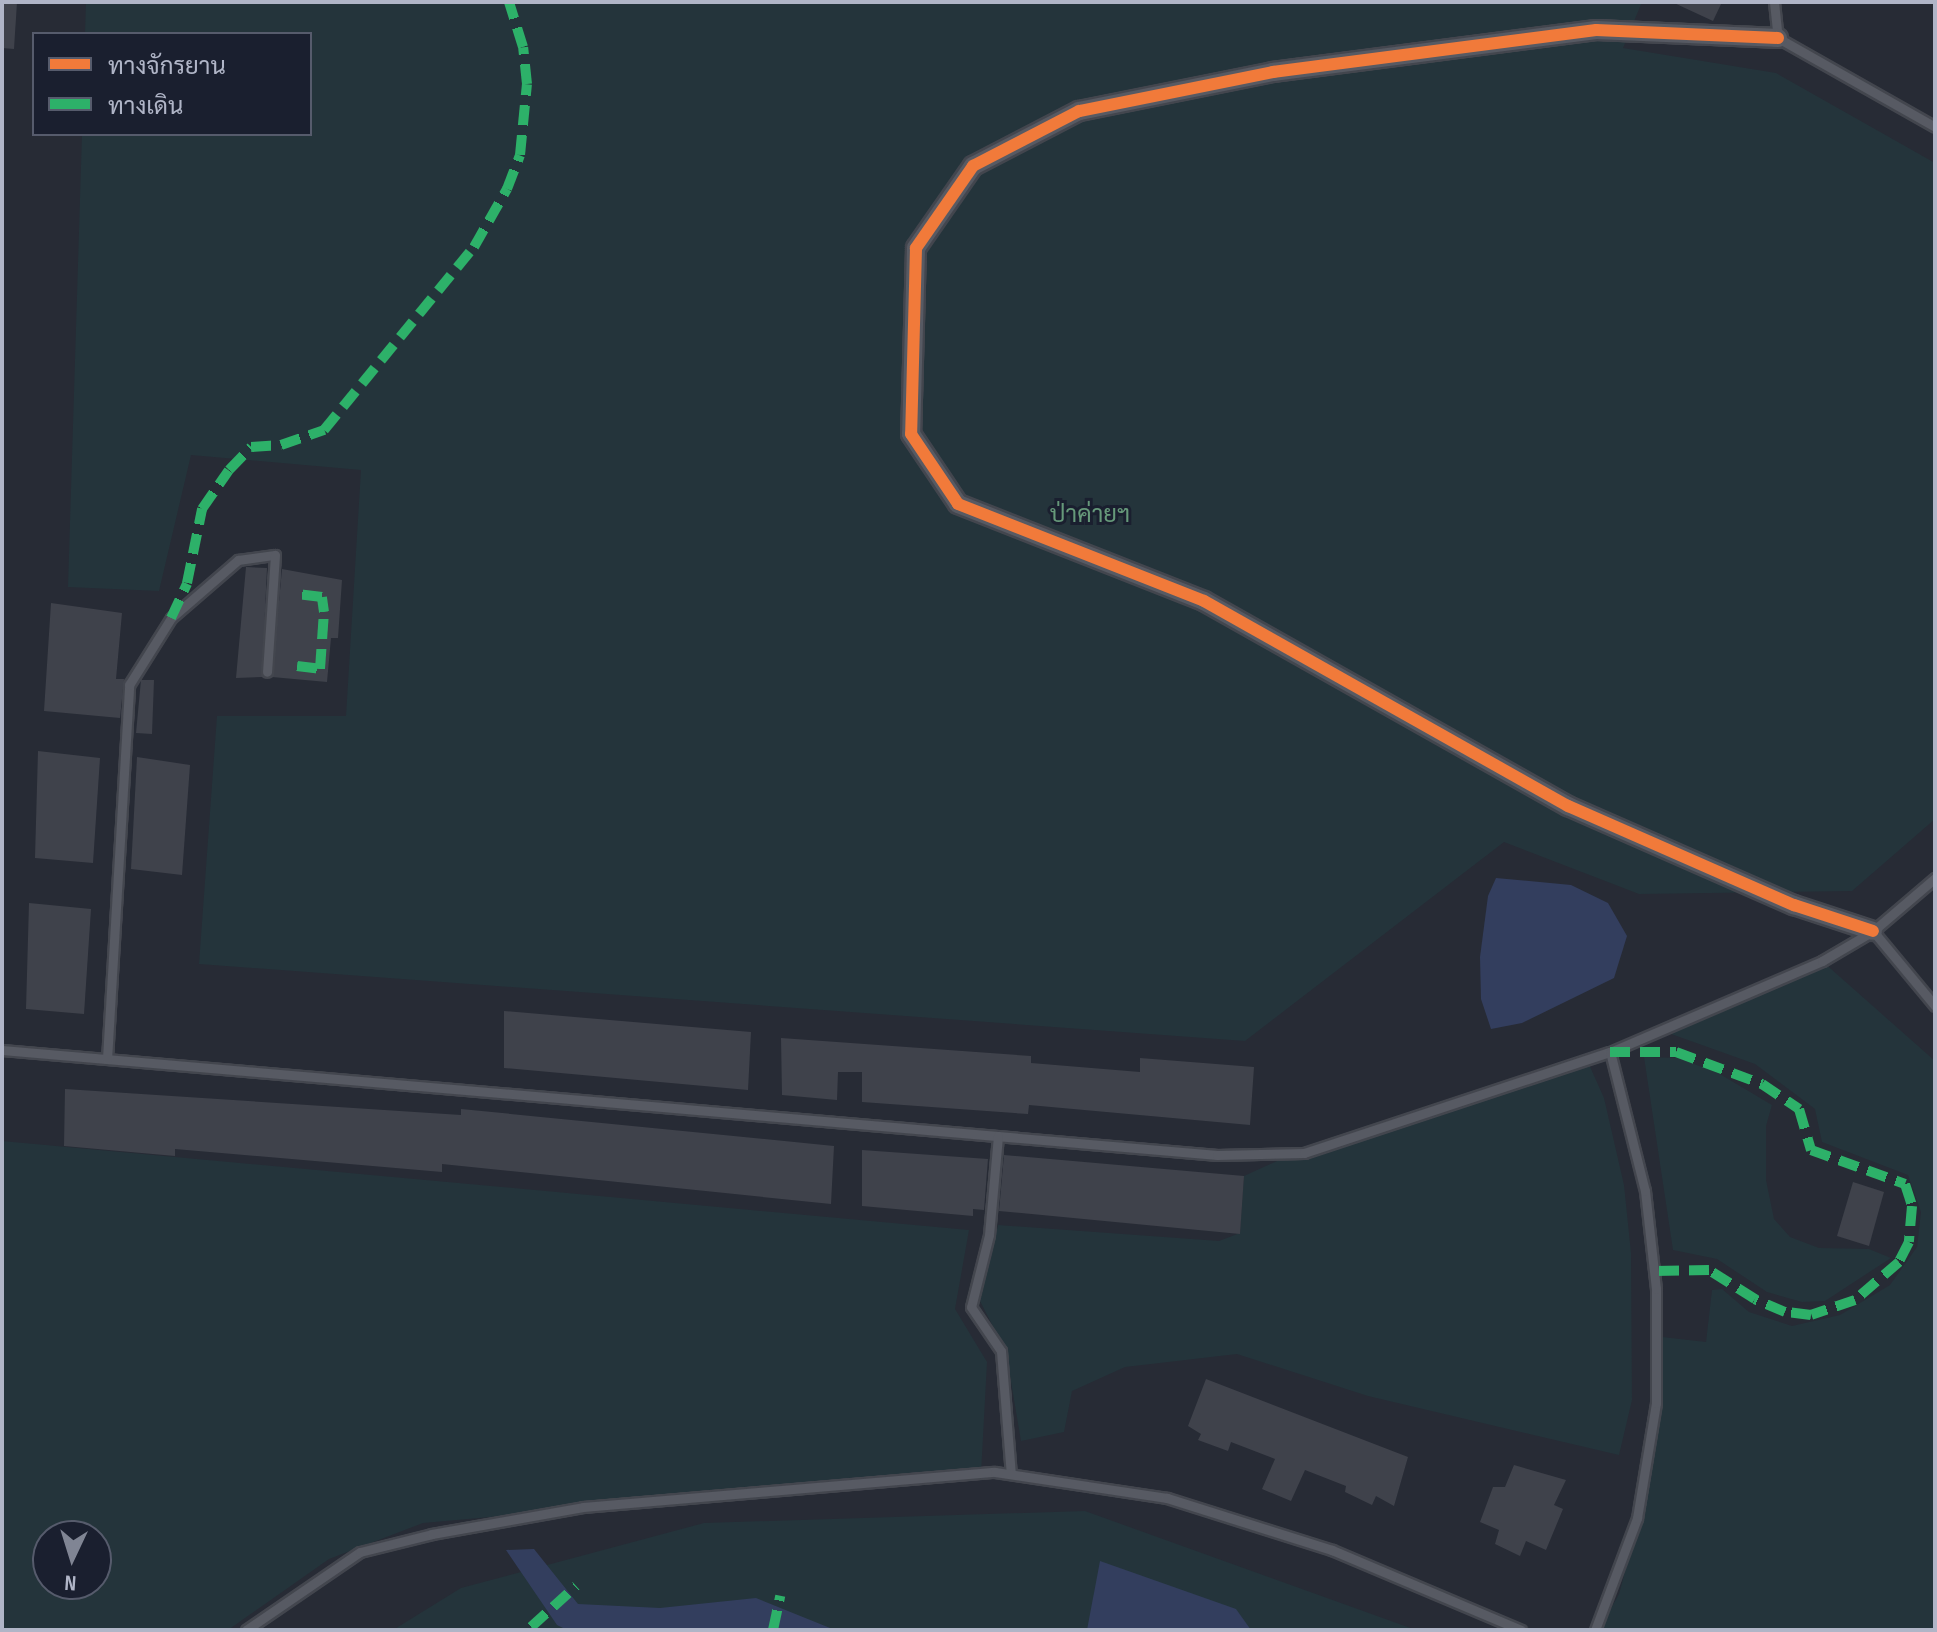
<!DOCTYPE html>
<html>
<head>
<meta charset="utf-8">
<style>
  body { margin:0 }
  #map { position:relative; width:1937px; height:1632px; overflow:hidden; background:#272b35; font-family:"Sofia Sans Condensed",Sarabun,sans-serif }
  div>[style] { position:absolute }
  .green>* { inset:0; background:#24343b }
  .water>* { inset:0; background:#333e5e }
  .building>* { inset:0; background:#3f424b }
  .roads { filter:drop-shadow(2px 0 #43464e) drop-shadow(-2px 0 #43464e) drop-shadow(0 2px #43464e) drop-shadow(0 -2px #43464e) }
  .service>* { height:9px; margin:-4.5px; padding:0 4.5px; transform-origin:4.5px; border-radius:4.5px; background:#575a63 }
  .minor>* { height:18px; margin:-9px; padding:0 9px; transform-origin:9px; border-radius:9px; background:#575a63 }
  .quiet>* { height:10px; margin-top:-5px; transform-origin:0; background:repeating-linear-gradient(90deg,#2db169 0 20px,transparent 0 30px) }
  .cycleway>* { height:12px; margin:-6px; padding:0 6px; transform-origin:6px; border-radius:6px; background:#f17a3a }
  span { translate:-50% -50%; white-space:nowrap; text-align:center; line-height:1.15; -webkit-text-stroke:6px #1a1f2f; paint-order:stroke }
  .park-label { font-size:24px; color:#66997a }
  .frame { position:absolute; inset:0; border:4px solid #b0b5c7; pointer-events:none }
  .legend { position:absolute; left:32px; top:32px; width:280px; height:104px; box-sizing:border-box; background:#1a1f2f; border:2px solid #565b6c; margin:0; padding:10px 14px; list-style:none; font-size:24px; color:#b0b5c7 }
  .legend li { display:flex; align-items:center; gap:16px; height:40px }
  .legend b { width:40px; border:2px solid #565b6c }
  .north { position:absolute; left:32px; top:1520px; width:80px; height:80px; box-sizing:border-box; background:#1a1f2f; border:2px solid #565b6c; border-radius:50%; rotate:184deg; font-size:22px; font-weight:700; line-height:32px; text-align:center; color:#b0b5c7 }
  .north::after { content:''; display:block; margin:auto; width:28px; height:36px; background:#808594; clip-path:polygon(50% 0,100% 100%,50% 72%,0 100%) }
</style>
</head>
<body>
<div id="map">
  <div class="green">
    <div style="clip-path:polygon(86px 2px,1642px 2px,1623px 48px,1776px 73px,1935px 163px,1935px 819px,1852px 891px,1639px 894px,1504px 842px,1245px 1041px,199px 964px,217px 716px,346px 716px,361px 470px,191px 455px,159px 591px,68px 587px,82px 134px,310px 134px,310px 34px,85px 34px)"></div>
    <div style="clip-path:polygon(1822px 961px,1935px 1061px,1935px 1630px,1599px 1630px,1619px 1594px,1643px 1505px,1659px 1421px,1662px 1337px,1706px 1342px,1712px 1290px,1722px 1289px,1749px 1312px,1792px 1326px,1840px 1315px,1890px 1285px,1917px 1247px,1921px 1212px,1908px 1175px,1822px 1142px,1815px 1109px,1755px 1064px,1660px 1030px)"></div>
    <div style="clip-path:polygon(1644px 1057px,1678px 1058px,1718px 1073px,1772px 1105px,1766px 1126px,1766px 1180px,1774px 1219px,1790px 1237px,1819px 1248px,1869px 1249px,1891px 1258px,1825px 1301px,1802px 1302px,1767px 1292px,1717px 1259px,1673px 1250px)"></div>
    <div style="clip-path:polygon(1587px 1060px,1604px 1098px,1624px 1185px,1631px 1253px,1632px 1400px,1619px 1455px,1368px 1396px,1237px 1354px,1125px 1367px,1072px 1391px,1064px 1432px,1021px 1441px,1006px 1352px,980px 1301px,998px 1225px,1219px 1241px,1240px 1233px,1244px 1176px,1295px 1153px)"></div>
    <div style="clip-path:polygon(evenodd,2px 1141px,969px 1230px,955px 1309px,987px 1362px,981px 1474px,423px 1523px,329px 1559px,228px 1630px,2px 1630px,2px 1141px,48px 1536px,96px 1536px,96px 1584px,48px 1584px,48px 1536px)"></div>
    <div style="clip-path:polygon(1085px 1511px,1416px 1630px,393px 1630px,461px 1588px,704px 1523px)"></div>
  </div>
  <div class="water">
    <div style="clip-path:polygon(1496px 878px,1571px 885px,1608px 903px,1627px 936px,1614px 978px,1522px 1023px,1491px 1029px,1481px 999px,1480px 957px,1488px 896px)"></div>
    <div style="clip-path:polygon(534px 1549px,578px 1604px,660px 1608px,756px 1598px,835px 1630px,567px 1630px,557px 1625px,506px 1550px)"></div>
    <div style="clip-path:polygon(1100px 1561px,1236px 1609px,1251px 1630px,1087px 1630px)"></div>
  </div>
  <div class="building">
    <div style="clip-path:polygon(2px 2px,17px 2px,14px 49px,2px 48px)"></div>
    <div style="clip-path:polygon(1672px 2px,1722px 2px,1713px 21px)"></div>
    <div style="clip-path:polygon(246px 567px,267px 568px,262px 677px,236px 678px)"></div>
    <div style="clip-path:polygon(282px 569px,342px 580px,338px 638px,331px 638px,327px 682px,272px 677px)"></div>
    <div style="clip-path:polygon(51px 603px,122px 613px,116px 679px,124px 679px,120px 718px,44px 711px)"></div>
    <div style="clip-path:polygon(141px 680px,154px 680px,152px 734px,136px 733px)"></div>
    <div style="clip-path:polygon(38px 751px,100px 758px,93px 863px,35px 858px)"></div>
    <div style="clip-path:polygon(137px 757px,190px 765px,182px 875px,131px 869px)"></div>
    <div style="clip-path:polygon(29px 903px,91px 909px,84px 1014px,26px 1009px)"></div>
    <div style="clip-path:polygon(504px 1011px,751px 1032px,748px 1090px,504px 1068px)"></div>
    <div style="clip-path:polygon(781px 1038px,1031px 1056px,1031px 1063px,1140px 1072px,1140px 1058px,1254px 1067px,1250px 1125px,1029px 1105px,1028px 1114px,862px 1102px,862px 1072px,838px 1072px,837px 1100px,782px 1095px)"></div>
    <div style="clip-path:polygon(65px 1089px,461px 1115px,461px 1109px,834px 1146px,831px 1204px,442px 1164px,442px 1172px,175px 1149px,175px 1156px,64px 1146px)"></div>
    <div style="clip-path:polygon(862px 1150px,988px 1159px,984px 1210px,973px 1209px,973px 1216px,862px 1206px)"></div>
    <div style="clip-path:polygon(1004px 1155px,1244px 1176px,1240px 1234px,999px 1211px)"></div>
    <div style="clip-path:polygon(1853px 1182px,1884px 1192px,1869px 1246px,1837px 1236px)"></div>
    <div style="clip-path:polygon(1206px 1379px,1408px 1457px,1394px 1506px,1376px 1496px,1372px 1505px,1345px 1492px,1346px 1486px,1305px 1470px,1291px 1501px,1262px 1489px,1275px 1459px,1231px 1442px,1228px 1451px,1198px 1440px,1201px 1434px,1188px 1426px)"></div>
    <div style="clip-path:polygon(1514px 1465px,1566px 1480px,1554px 1505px,1563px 1509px,1546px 1550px,1526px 1541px,1520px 1556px,1495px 1544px,1499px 1530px,1480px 1522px,1493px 1487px,1505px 1487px)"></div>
  </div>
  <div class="roads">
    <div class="service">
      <div style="left:1774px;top:2px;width:36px;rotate:84deg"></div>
      <div style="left:1778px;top:38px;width:180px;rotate:29.5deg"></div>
      <div style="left:1873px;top:931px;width:97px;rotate:50.4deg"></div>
      <div style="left:2px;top:1050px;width:1220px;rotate:4.94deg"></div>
      <div style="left:1217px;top:1155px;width:87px;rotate:-1.3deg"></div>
      <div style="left:1304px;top:1153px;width:322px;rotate:-18.3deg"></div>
      <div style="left:1610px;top:1052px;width:231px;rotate:-23.2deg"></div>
      <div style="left:1822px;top:961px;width:59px;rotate:-30.5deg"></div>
      <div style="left:1873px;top:931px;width:82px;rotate:-40.5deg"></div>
      <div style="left:107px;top:1059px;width:375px;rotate:-86.6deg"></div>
      <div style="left:129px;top:685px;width:79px;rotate:-57.9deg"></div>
      <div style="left:171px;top:618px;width:89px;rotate:-40.9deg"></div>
      <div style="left:238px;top:560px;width:37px;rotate:-8deg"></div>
      <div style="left:275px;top:555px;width:117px;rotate:93.9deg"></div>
      <div style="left:998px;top:1136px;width:99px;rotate:95.2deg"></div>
      <div style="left:989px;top:1235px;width:74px;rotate:104deg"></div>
      <div style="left:971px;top:1307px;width:53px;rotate:55.7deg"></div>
      <div style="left:1001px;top:1351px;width:123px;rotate:85.4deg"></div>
      <div style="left:246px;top:1630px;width:138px;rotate:-34.4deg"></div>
      <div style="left:360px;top:1552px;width:74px;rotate:-14deg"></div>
      <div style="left:432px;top:1534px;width:153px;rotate:-10.1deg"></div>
      <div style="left:583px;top:1507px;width:413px;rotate:-4.9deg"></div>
      <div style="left:995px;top:1472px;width:174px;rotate:8.6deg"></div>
      <div style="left:1167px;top:1498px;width:173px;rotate:17.5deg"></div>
      <div style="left:1332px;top:1550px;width:205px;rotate:22.9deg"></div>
      <div style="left:1595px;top:1630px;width:120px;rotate:-69.4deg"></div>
      <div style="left:1637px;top:1518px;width:117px;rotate:-80.6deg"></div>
      <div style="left:1656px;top:1403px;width:114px;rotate:-90deg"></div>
      <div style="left:1656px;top:1289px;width:99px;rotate:-96.4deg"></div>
      <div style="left:1645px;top:1191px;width:143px;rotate:-104.1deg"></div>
    </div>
    <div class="minor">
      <div style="left:1778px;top:38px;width:182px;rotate:-177.5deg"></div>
      <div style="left:1596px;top:30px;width:326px;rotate:172.6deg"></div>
      <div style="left:1273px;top:72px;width:198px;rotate:168.6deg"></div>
      <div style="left:1079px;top:111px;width:119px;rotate:152.6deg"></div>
      <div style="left:973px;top:166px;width:100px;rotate:124.8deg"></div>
      <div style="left:916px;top:248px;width:186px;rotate:91.5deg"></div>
      <div style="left:911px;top:434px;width:84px;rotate:56.1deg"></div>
      <div style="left:958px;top:504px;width:264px;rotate:21.5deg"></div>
      <div style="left:1204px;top:601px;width:418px;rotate:29.4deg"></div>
      <div style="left:1568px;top:806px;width:247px;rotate:23.7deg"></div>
      <div style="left:1794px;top:905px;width:83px;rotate:18.2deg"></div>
    </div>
  </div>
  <div class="quiet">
    <div style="left:171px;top:618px;width:38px;rotate:-65deg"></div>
    <div style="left:187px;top:583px;width:76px;rotate:-78.5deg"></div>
    <div style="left:202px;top:509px;width:47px;rotate:-55.3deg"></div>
    <div style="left:229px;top:470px;width:32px;rotate:-46deg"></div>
    <div style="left:251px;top:447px;width:30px;rotate:-4deg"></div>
    <div style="left:281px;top:445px;width:46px;rotate:-19.2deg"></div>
    <div style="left:324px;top:430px;width:237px;rotate:-50.7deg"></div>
    <div style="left:474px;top:247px;width:67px;rotate:-60.4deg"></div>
    <div style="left:507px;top:189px;width:36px;rotate:-69deg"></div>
    <div style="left:520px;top:155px;width:71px;rotate:-84.4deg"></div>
    <div style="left:527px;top:84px;width:37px;rotate:-96deg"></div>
    <div style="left:523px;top:47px;width:47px;rotate:-107.3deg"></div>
    <div style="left:297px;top:666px;width:23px;rotate:7deg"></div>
    <div style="left:320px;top:669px;width:57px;rotate:-86deg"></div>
    <div style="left:324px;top:612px;width:15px;rotate:-98deg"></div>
    <div style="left:322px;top:597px;width:23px;rotate:-173deg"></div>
    <div style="left:1610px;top:1052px;width:66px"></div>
    <div style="left:1676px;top:1052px;width:92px;rotate:20.4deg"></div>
    <div style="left:1762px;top:1084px;width:45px;rotate:34deg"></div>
    <div style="left:1799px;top:1109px;width:43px;rotate:73.7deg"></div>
    <div style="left:1811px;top:1150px;width:100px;rotate:19.9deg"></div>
    <div style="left:1905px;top:1184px;width:23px;rotate:72deg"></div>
    <div style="left:1912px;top:1206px;width:36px;rotate:95deg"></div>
    <div style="left:1909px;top:1242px;width:22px;rotate:117deg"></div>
    <div style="left:1899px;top:1262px;width:58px;rotate:139.2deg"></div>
    <div style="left:1855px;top:1300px;width:46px;rotate:161.2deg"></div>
    <div style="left:1811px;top:1315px;width:26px;rotate:-173deg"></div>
    <div style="left:1785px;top:1312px;width:33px;rotate:-157deg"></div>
    <div style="left:1755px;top:1299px;width:54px;rotate:-147.8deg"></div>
    <div style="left:1709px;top:1270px;width:55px;rotate:179deg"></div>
    <div style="left:531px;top:1627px;width:61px;rotate:-42.3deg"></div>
    <div style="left:773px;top:1630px;width:35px;rotate:-78deg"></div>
  </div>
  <div class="cycleway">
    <div style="left:1778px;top:38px;width:182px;rotate:-177.5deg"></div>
    <div style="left:1596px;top:30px;width:326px;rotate:172.6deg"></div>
    <div style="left:1273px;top:72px;width:198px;rotate:168.6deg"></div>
    <div style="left:1079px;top:111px;width:119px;rotate:152.6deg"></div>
    <div style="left:973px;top:166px;width:100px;rotate:124.8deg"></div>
    <div style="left:916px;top:248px;width:186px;rotate:91.5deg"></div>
    <div style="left:911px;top:434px;width:84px;rotate:56.1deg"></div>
    <div style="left:958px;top:504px;width:264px;rotate:21.5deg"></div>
    <div style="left:1204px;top:601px;width:418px;rotate:29.4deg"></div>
    <div style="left:1568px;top:806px;width:247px;rotate:23.7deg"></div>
    <div style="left:1794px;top:905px;width:83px;rotate:18.2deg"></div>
  </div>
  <div class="park-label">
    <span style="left:1090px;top:515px">ป่าค่ายฯ</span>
  </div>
  <div class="frame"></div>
  <ul class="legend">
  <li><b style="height:10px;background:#f17a3a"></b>ทางจักรยาน</li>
  <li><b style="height:10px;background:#2db169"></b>ทางเดิน</li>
  </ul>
  <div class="north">N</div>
</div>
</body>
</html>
